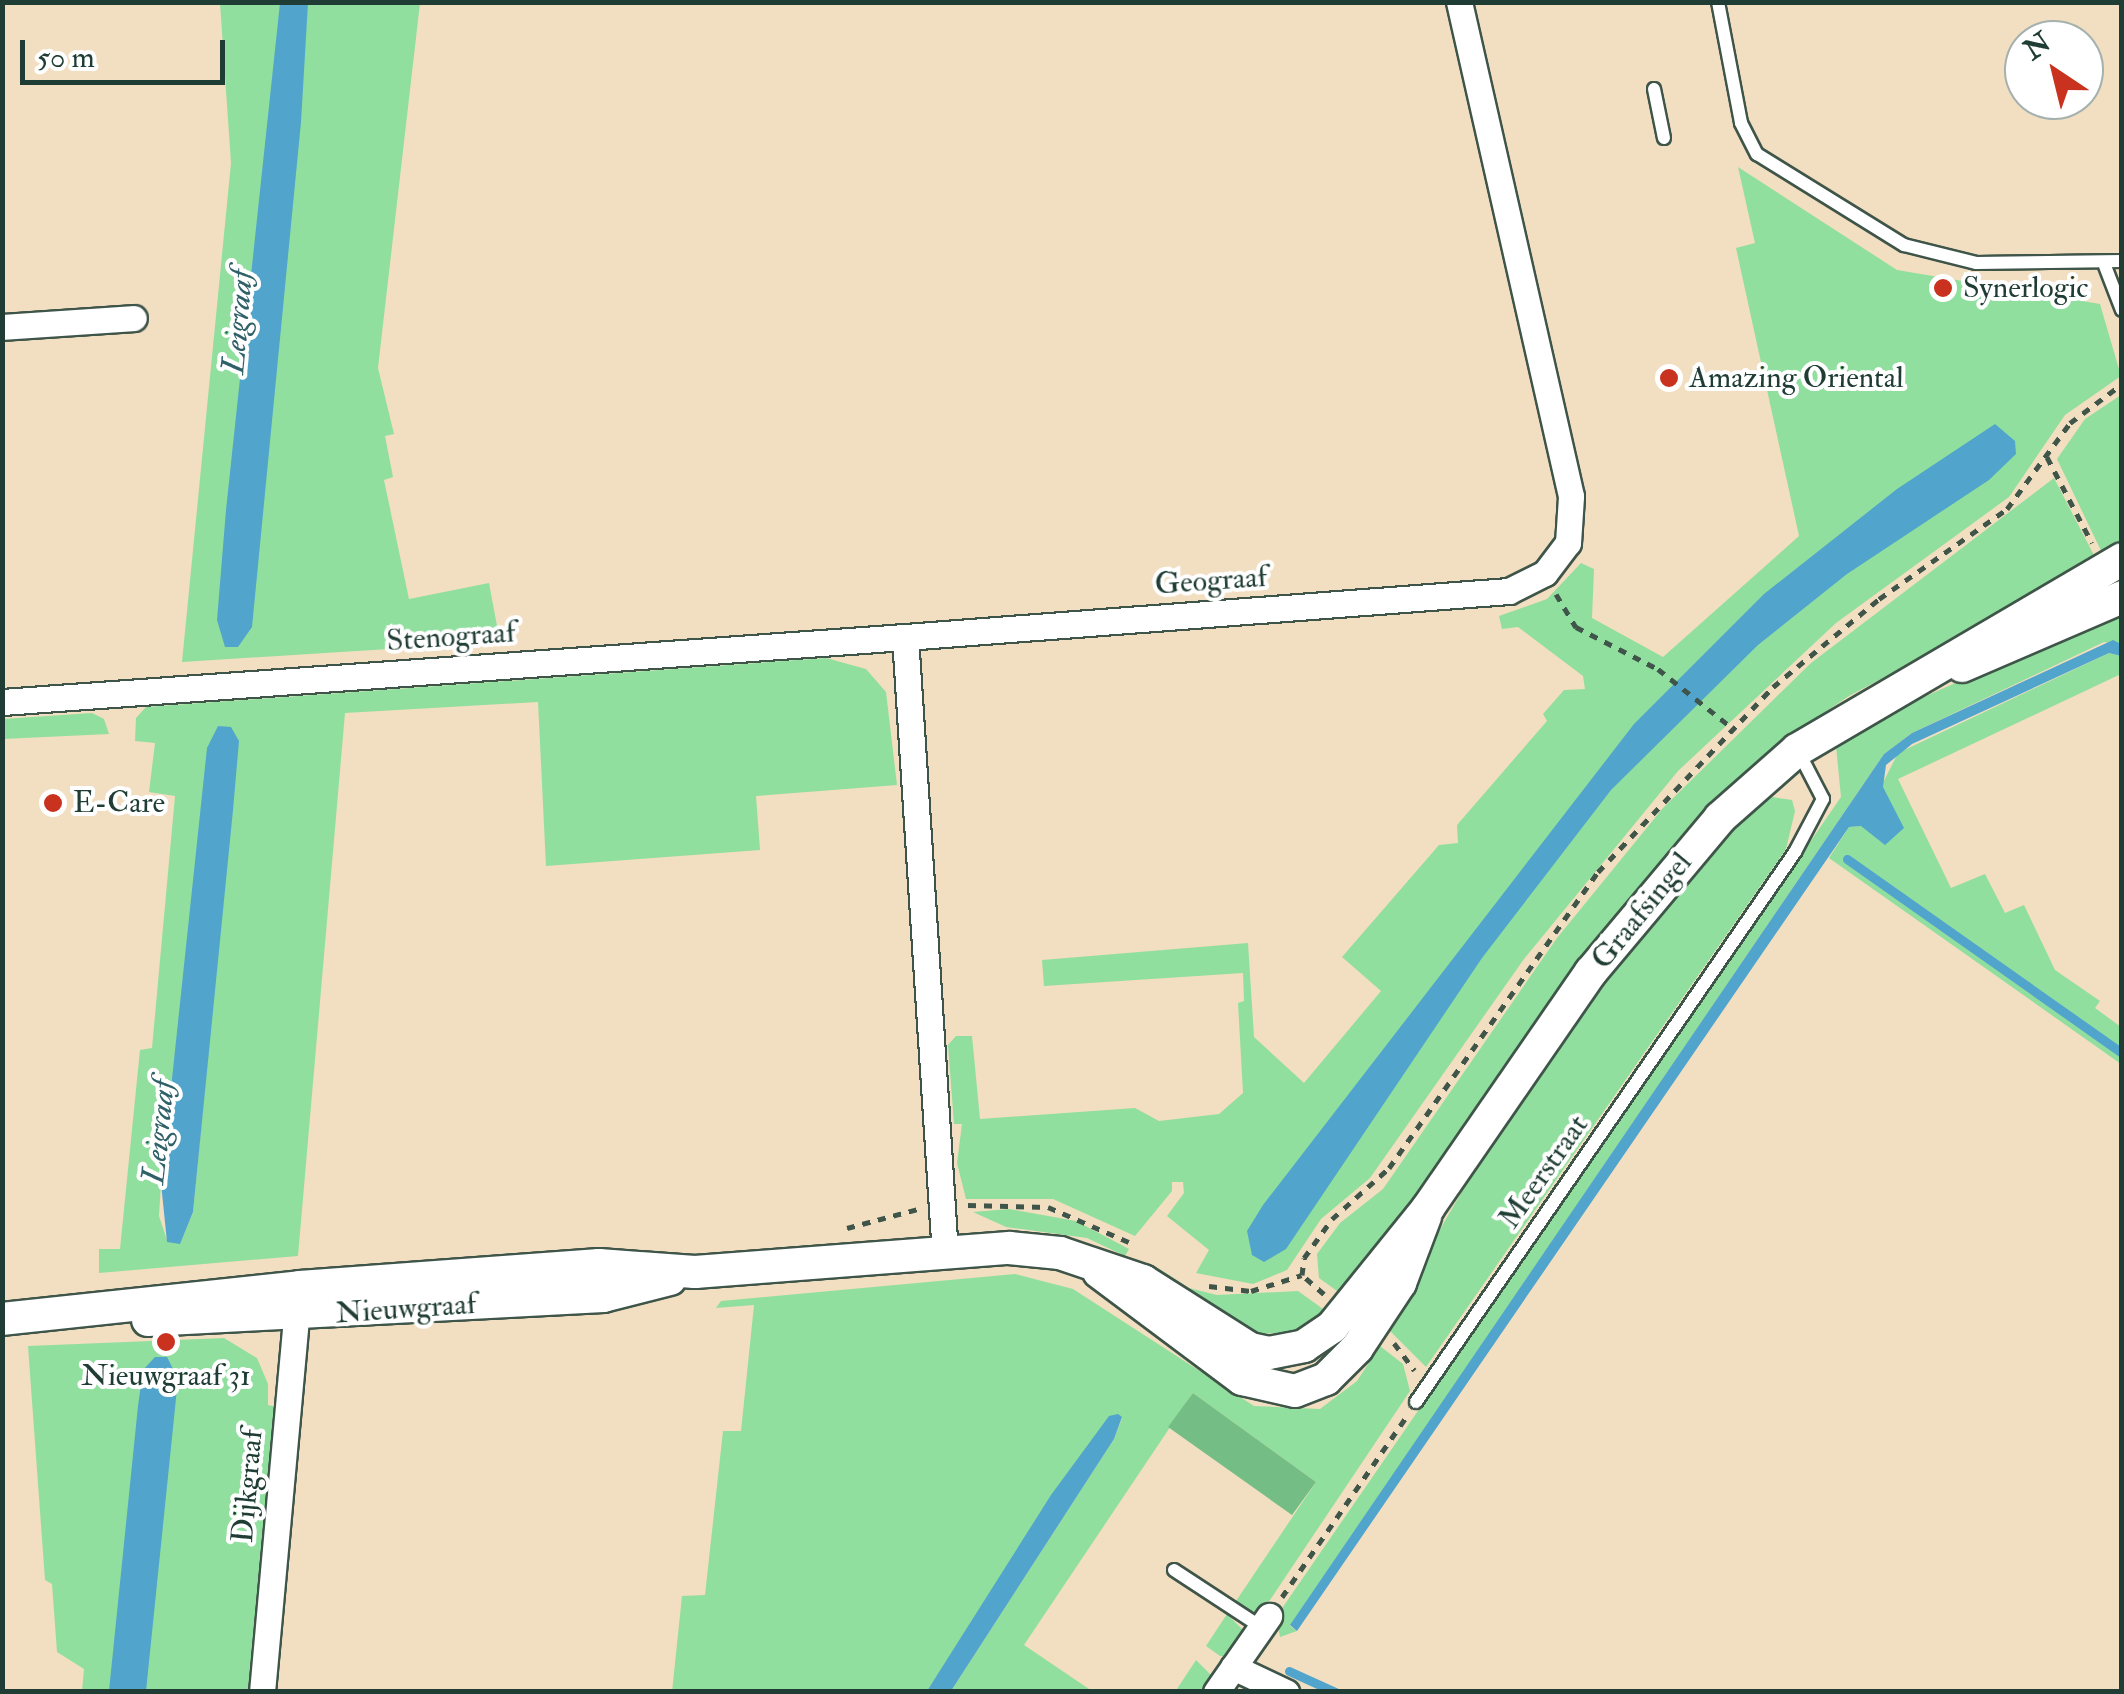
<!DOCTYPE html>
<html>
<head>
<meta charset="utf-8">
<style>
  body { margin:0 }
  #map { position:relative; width:2124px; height:1694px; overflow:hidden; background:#f2dec0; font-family:"IM FELL Double Pica",serif }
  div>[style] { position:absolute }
  .green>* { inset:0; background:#91df9e }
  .forest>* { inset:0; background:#74be85 }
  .water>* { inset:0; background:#51a4cc }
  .stream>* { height:9px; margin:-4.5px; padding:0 4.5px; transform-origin:4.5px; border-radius:4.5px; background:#51a4cc }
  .path>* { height:5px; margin-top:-2.5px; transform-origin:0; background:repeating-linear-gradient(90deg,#3f5549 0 8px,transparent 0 16px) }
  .roads { filter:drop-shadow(2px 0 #3f5549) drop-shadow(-2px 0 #3f5549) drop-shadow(0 2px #3f5549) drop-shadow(0 -2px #3f5549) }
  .service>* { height:12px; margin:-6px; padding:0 6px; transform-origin:6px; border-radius:6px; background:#fff }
  .minor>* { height:25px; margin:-12.5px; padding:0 12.5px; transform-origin:12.5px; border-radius:12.5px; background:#fff }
  .tertiary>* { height:32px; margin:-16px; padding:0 16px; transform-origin:16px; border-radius:16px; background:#fff }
  .dots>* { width:28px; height:28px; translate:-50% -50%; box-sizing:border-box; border:5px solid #fff; border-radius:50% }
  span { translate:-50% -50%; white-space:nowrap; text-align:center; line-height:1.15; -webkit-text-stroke:8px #fff; paint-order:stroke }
  .poi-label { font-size:30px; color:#1f3d34 }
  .left { translate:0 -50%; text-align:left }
  .street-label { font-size:30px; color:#1f3d34 }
  .water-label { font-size:32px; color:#306169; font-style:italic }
  .frame { position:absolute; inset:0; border:5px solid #1f3d34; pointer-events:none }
  .north { position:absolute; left:2004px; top:20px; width:100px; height:100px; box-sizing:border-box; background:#fff; border:2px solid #a5b1ae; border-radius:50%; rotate:325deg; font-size:28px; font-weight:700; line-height:40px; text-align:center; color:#1f3d34 }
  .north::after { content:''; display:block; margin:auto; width:35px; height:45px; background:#c8321e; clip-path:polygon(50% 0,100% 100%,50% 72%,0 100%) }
  .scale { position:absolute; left:20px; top:40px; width:205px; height:45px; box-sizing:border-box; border:5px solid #1f3d34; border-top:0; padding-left:12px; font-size:30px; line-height:35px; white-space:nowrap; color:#1f3d34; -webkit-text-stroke:8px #fff; paint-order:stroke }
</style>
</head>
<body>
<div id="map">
  <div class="green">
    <div style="clip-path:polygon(220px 3px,420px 3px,378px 368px,394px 434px,385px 436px,393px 477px,384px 480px,409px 599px,489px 583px,500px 642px,182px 662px,231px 163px)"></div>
    <div style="clip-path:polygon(1738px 167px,1897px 270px,2100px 304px,2121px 376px,2065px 415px,2009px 497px,1836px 623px,1678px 771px,1524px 959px,1370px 1178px,1321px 1219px,1287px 1270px,1253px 1284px,1196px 1273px,1209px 1250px,1167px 1216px,1184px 1193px,1183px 1182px,1172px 1182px,1172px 1191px,1135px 1236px,1053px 1199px,966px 1199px,957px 1163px,962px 1124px,954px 1124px,948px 1045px,956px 1036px,972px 1036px,980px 1119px,1135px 1108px,1159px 1121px,1219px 1114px,1243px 1093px,1238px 1003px,1244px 1001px,1243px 973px,1044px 986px,1042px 960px,1248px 943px,1254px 1037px,1304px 1083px,1381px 991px,1342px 957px,1439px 845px,1458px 843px,1457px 825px,1547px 721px,1543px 714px,1564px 690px,1585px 689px,1583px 676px,1518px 627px,1502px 629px,1499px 616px,1547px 599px,1581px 563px,1594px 569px,1592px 618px,1663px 657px,1799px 536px,1736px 248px,1755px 243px)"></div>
    <div style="clip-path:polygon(2121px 395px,2121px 550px,2105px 559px,2057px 459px,2085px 419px)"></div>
    <div style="clip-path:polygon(2054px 478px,2098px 563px,1849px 696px,1783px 740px,1699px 819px,1623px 906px,1344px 1296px,1319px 1278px,1317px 1254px,1340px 1223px,1383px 1189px,1557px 938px,1663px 808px,1811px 663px)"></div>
    <div style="clip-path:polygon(2120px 610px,2121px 644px,2104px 642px,1912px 733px,1884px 754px,1290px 1626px,1297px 1631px,1280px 1637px,1276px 1617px,1841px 797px,1836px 746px,1908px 704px)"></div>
    <div style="clip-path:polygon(2109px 653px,2121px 656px,2121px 674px,1898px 779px,1951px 888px,1985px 874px,2005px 913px,2024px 905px,2055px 970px,2100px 1001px,2095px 1008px,2121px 1027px,2121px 1064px,1829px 858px,1849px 827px,1861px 826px,1898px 753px)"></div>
    <div style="clip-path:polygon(evenodd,826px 658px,866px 669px,886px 692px,897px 785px,756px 796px,760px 850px,546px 866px,538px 702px,345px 713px,298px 1256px,99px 1273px,99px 1249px,120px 1249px,140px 1050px,152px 1048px,175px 796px,149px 792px,155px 743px,135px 741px,136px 718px,146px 707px,826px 658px,218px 726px,230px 729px,209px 1044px,193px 1212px,180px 1243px,167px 1240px,159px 1216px,161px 1183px,218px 726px)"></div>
    <div style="clip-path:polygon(92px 713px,104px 719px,109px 734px,3px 739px,3px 719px)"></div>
    <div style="clip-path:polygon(1772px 797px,1792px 800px,1795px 811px,1786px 849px,1426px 1367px,1384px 1325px,1484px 1154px,1616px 962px,1737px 822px)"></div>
    <div style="clip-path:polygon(1009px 1209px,1076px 1221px,1129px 1249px,1125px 1256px,1087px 1238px,1006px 1227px,973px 1212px)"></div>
    <div style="clip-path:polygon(1158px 1268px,1189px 1288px,1217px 1295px,1298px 1291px,1330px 1314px,1305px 1331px,1249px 1335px,1154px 1274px)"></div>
    <div style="clip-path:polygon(1015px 1274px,1073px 1289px,1254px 1406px,1320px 1409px,1357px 1381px,1380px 1346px,1403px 1364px,1410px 1391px,1270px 1600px,1250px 1614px,1234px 1604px,1316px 1482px,1193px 1393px,1024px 1645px,1092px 1691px,951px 1691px,1114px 1439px,1122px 1418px,1109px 1417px,927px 1691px,672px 1692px,682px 1596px,705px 1595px,723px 1431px,741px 1431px,754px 1305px,716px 1308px,721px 1301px)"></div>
    <div style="clip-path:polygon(224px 1338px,257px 1358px,268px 1384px,268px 1405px,277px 1407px,249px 1691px,82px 1691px,84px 1669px,57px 1652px,52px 1584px,45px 1580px,28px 1346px)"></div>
    <div style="clip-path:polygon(1227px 1614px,1244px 1631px,1229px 1656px,1220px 1656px,1206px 1646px)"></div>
    <div style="clip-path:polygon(1196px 1660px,1215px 1679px,1207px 1691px,1175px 1692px)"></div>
  </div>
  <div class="forest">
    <div style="clip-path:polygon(1193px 1393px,1316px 1482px,1292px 1515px,1168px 1427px)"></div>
  </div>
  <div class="water">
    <div style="clip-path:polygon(280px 3px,308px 3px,301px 122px,252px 627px,238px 647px,225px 647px,217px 620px,226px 510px)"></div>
    <div style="clip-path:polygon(1995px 424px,2015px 441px,2016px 454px,1989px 480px,1847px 574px,1758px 645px,1611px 790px,1482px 958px,1286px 1249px,1264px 1262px,1252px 1255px,1247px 1231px,1263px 1205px,1634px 724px,1764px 594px,1897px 489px)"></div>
    <div style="clip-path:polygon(2113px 640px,2121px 644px,2121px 656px,2109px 653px,1912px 744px,1886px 765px,1883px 787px,1904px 828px,1885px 845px,1861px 826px,1849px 827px,1297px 1631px,1290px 1625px,1884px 754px,1912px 733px)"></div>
    <div style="clip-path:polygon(218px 726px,231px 727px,239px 741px,233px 810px,193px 1212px,180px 1244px,167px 1242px,161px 1183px,207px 748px)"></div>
    <div style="clip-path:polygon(155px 1357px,167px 1357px,178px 1379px,146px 1691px,109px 1691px,138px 1406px,143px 1370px)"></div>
    <div style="clip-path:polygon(1118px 1414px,1122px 1417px,1114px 1439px,951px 1691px,927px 1691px,1051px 1495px,1109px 1416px)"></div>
  </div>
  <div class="stream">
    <div style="left:1847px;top:859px;width:337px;rotate:35.2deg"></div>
    <div style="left:1289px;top:1671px;width:51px;rotate:24.5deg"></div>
  </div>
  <div class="path">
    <div style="left:2047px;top:457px;width:97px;rotate:62.4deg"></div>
    <div style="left:1556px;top:594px;width:39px;rotate:59deg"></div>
    <div style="left:1576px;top:627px;width:92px;rotate:27.1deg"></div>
    <div style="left:1658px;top:669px;width:93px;rotate:38.5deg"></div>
    <div style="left:968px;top:1205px;width:80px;rotate:1.4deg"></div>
    <div style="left:1048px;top:1207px;width:88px;rotate:23.4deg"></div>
    <div style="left:847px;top:1228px;width:73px;rotate:-15deg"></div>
    <div style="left:1209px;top:1286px;width:42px;rotate:6.8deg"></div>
    <div style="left:1251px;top:1291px;width:53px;rotate:-17.4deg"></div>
    <div style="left:1324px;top:1294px;width:29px;rotate:-139deg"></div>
    <div style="left:1302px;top:1275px;width:17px;rotate:-83deg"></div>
    <div style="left:1304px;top:1258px;width:48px;rotate:-54.3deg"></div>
    <div style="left:1332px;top:1219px;width:76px;rotate:-41.8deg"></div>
    <div style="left:1389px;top:1168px;width:362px;rotate:-54.8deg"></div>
    <div style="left:1598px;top:872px;width:255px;rotate:-46.6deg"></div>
    <div style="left:1773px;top:687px;width:138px;rotate:-39.7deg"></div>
    <div style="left:1879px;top:599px;width:156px;rotate:-35.1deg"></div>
    <div style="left:2007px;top:509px;width:107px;rotate:-53.8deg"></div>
    <div style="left:2070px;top:423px;width:65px;rotate:-36.9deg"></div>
    <div style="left:1394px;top:1343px;width:34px;rotate:53deg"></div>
    <div style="left:1282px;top:1597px;width:219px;rotate:-55.4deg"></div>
  </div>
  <div class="roads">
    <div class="service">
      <div style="left:1718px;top:2px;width:123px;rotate:79.2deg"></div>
      <div style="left:1741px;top:123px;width:35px;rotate:63deg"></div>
      <div style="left:1757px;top:154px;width:173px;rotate:31.8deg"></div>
      <div style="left:1904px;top:245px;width:74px;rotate:14deg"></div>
      <div style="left:1976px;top:263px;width:146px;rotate:-0.8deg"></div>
      <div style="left:1654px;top:89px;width:50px;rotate:78.5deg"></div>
      <div style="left:2105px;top:266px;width:47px;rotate:68.9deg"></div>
      <div style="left:1416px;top:1402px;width:668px;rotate:-55.43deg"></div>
      <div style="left:1795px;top:852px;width:60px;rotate:-62.2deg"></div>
      <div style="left:1823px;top:799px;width:54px;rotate:-117.5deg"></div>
      <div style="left:1174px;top:1570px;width:104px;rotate:33.2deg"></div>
    </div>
    <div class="minor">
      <div style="left:2px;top:327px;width:132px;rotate:-3.9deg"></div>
      <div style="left:2px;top:702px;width:905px;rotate:-4.12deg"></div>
      <div style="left:945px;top:1255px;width:619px;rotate:-93.7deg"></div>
      <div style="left:905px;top:637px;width:606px;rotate:-4.36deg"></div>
      <div style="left:1509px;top:591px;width:40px;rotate:-26.6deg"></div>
      <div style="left:1545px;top:573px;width:38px;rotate:-53deg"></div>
      <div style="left:1568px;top:543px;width:47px;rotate:-86.3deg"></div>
      <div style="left:1571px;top:496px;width:507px;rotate:-102.77deg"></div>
      <div style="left:1233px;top:1667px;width:59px;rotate:25.3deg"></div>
      <div style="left:262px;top:1692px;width:397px;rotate:-84.8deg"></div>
      <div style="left:1216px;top:1692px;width:93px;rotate:-55.1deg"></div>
    </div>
    <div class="tertiary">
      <div style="left:1962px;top:666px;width:174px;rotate:-23.3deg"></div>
      <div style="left:1099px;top:1272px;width:179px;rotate:36.8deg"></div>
      <div style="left:1242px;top:1379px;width:54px;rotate:12.8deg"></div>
      <div style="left:1295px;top:1391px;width:33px;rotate:-21deg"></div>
      <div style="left:1326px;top:1379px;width:44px;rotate:-45deg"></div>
      <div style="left:1357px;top:1348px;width:78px;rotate:-56.5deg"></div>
      <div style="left:1400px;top:1283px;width:71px;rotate:-69.3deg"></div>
      <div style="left:2px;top:1319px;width:300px;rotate:-6.1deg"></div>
      <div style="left:300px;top:1287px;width:300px;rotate:-4.2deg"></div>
      <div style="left:599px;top:1265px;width:96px;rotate:4.2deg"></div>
      <div style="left:695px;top:1272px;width:315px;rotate:-4.4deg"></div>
      <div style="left:1009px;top:1248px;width:51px;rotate:5.6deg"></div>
      <div style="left:1060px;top:1253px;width:88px;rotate:18.6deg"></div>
      <div style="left:1143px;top:1281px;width:127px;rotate:32.4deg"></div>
      <div style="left:1250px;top:1349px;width:19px;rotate:12deg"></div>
      <div style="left:1269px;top:1353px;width:36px;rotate:-11deg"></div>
      <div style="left:1304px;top:1346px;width:34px;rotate:-34deg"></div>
      <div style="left:1332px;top:1327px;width:153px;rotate:-51.1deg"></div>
      <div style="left:1428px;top:1208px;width:287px;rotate:-55.4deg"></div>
      <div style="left:1591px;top:972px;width:201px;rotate:-50deg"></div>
      <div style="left:1720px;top:818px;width:103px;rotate:-41.4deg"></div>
      <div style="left:1797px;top:750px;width:377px;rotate:-30.4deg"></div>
      <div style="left:148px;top:1320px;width:456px;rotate:-3deg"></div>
      <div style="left:603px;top:1296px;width:69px;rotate:-14.2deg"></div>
    </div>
  </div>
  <div class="dots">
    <div style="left:1943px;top:288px;background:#c8321e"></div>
    <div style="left:1669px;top:378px;background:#c8321e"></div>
    <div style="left:53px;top:803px;background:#c8321e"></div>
    <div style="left:166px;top:1342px;background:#c8321e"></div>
  </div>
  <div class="poi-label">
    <span class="left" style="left:1963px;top:288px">Synerlogic</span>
    <span class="left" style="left:1689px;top:378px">Amazing Oriental</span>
    <span class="left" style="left:73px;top:803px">E-Care</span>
    <span style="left:166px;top:1376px">Nieuwgraaf 31</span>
  </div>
  <div class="street-label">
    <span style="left:1211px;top:581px;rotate:-4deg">Geograaf</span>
    <span style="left:451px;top:637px;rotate:-4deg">Stenograaf</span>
    <span style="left:1642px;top:911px;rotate:-51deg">Graafsingel</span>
    <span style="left:1544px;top:1172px;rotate:-55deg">Meerstraat</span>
    <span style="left:406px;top:1309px;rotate:-4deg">Nieuwgraaf</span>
    <span style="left:248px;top:1486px;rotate:-85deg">Dijkgraaf</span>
  </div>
  <div class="water-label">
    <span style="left:238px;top:322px;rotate:-85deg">Leigraaf</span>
    <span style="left:159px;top:1132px;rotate:-84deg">Leigraaf</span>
  </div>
  <div class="frame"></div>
  <div class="north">N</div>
  <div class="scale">50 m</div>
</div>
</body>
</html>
